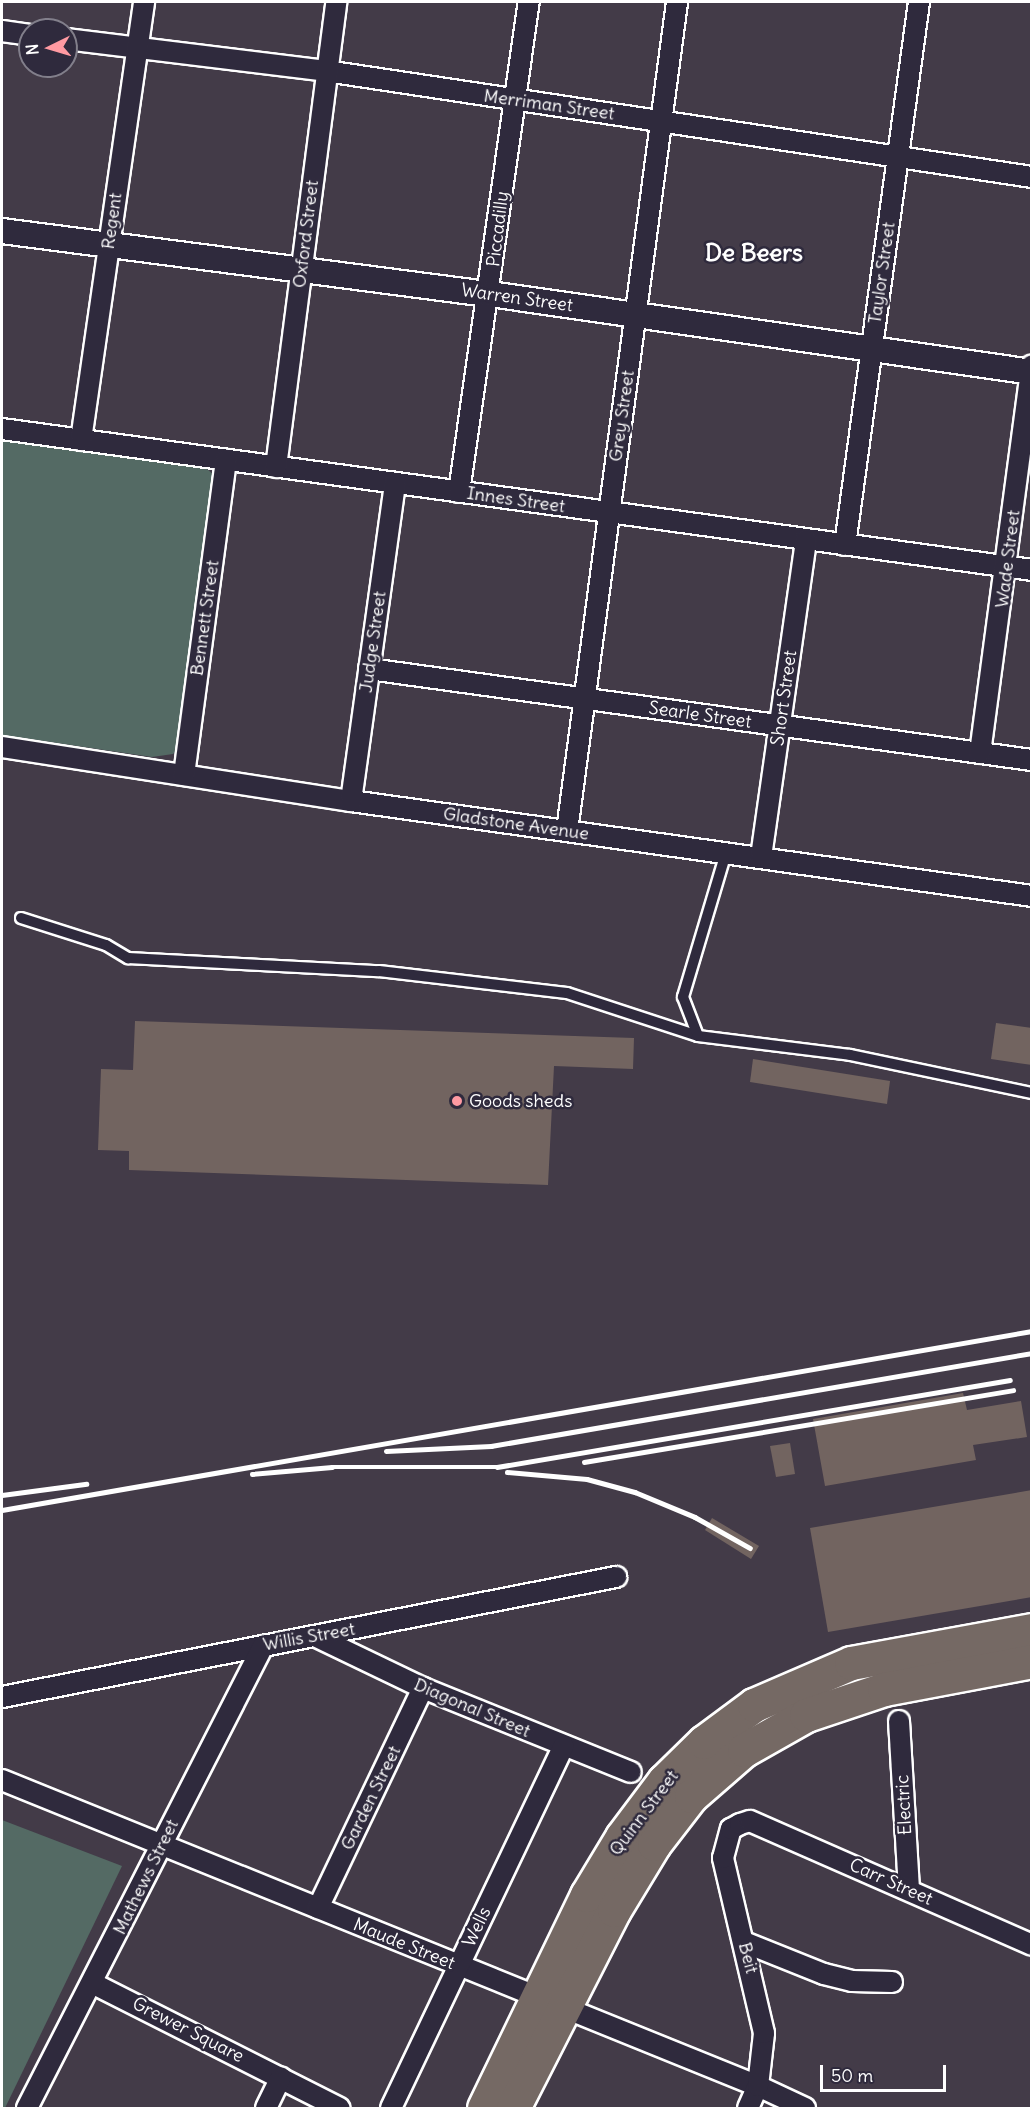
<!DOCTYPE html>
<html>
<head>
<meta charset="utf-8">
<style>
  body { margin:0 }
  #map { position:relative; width:1033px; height:2110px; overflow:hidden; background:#433b48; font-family:Delius,sans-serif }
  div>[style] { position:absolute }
  .green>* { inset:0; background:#546a64 }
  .building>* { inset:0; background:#726460 }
  .roads { filter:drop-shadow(2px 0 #fff) drop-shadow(-2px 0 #fff) drop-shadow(0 2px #fff) drop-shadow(0 -2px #fff) }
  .service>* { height:10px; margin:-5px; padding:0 5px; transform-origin:5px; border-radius:5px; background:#2f2a3d }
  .minor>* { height:20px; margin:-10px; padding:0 10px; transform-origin:10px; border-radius:10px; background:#2f2a3d }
  .tertiary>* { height:24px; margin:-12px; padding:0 12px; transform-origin:12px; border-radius:12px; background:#2f2a3d }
  .trunk>* { height:33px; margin:-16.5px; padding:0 16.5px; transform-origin:16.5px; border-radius:16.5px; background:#756964 }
  .rail>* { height:4.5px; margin:-2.25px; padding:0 2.25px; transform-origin:2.25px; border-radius:2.25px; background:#fff }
  .dots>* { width:16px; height:16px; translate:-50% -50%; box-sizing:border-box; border:3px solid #2f2a3d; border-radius:50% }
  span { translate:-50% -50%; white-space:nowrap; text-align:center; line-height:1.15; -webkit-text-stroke:5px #2f2a3d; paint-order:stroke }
  .street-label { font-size:18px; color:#fff }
  .poi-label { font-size:18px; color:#fff }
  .left { translate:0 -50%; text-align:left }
  .district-label { font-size:24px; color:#fff; font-weight:700 }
  .frame { position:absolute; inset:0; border:3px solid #fff; pointer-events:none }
  .north { position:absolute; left:18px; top:18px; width:60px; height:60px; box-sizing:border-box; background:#2f2a3d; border:2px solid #827f8b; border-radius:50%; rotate:265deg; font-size:16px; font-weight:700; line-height:24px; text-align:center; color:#fff }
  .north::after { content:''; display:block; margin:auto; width:21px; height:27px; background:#ff9aa2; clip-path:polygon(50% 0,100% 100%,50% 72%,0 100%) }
  .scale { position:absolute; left:820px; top:2065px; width:126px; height:27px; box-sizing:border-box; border:3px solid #fff; border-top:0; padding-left:8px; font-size:18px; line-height:21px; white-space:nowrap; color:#fff; -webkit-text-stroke:4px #2f2a3d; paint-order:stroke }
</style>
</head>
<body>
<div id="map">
  <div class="green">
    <div style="clip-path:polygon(2px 439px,206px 468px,215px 476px,178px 749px,173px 754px,152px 757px,2px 735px)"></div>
    <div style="clip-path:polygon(2px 1820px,122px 1866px,5px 2108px,2px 2108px)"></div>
  </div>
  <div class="building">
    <div style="clip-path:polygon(135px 1021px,634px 1038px,633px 1069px,554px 1066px,548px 1185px,129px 1170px,129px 1151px,98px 1150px,101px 1069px,133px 1070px)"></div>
    <div style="clip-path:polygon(996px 1023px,1032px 1028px,1032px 1065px,991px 1059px)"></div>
    <div style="clip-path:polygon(753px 1059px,890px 1081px,887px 1104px,750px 1082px)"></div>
    <div style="clip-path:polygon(963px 1393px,967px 1410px,1021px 1401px,1027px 1437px,973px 1445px,976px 1460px,825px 1486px,813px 1419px)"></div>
    <div style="clip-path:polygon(790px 1443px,795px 1474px,776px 1477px,770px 1446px)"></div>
    <div style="clip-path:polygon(1032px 1490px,1032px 1597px,828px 1632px,810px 1528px)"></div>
    <div style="clip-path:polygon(712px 1518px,759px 1546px,751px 1559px,705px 1530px)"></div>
  </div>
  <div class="roads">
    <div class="service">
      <div style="left:21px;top:918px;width:89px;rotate:17.6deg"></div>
      <div style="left:106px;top:945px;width:26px;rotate:31deg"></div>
      <div style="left:128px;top:958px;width:251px;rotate:3deg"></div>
      <div style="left:379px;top:971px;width:189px;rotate:6.7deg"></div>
      <div style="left:567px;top:993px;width:138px;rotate:18.2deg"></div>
      <div style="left:698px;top:1036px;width:153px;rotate:7.1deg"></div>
      <div style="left:850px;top:1055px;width:186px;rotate:11.8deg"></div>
      <div style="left:698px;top:1036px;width:42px;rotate:-111deg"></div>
      <div style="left:683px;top:997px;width:150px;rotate:-73.4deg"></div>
    </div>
    <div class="minor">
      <div style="left:2px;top:31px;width:28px;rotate:8deg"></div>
      <div style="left:66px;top:39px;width:262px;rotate:7deg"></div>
      <div style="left:326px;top:71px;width:714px;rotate:8.54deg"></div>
      <div style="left:2px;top:429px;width:1040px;rotate:7.79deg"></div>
      <div style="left:81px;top:440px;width:443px;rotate:-81.8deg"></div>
      <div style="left:276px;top:467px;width:469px;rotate:-82.6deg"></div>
      <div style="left:459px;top:492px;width:495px;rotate:-81.9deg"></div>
      <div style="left:845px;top:545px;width:548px;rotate:-82.24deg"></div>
      <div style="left:369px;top:669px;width:669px;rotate:7.82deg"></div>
      <div style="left:2px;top:747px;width:353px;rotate:8.8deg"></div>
      <div style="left:351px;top:801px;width:688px;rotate:7.94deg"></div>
      <div style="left:980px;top:753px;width:391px;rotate:-82.4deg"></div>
      <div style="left:184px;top:775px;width:318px;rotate:-82.4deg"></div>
      <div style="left:351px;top:801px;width:321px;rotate:-82.1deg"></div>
      <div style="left:567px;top:831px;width:836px;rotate:-82.44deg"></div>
      <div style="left:761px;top:857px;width:321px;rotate:-81.9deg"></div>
      <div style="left:317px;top:1637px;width:118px;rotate:25.7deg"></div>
      <div style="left:423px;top:1688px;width:224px;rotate:22deg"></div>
      <div style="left:2px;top:1697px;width:626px;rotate:-11.06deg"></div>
      <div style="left:899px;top:1721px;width:168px;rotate:86.6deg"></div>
      <div style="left:2px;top:1780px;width:816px;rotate:22.04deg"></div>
      <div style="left:758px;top:2086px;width:52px;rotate:25.1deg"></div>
      <div style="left:318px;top:1908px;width:244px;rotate:-64.5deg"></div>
      <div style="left:744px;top:1942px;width:86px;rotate:21.8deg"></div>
      <div style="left:824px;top:1974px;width:29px;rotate:14deg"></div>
      <div style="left:852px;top:1981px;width:40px;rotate:1.4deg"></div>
      <div style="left:94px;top:1984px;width:275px;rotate:26.8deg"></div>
      <div style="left:27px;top:2108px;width:519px;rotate:-62.94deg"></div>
      <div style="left:266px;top:2108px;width:34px;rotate:-64deg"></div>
      <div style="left:391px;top:2108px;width:401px;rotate:-64.5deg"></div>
      <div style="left:748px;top:2108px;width:24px;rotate:-66deg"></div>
      <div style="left:758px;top:2086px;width:53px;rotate:-83.5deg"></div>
      <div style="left:764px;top:2033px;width:180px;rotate:-103.2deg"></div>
      <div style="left:723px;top:1858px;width:30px;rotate:-75deg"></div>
      <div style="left:731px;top:1829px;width:10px;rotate:-29deg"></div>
      <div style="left:740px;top:1824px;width:10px;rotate:-17deg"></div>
      <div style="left:750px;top:1821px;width:308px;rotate:23.7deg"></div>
    </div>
    <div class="tertiary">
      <div style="left:2px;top:231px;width:492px;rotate:7.4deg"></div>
      <div style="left:490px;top:294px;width:548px;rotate:8.19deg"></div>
    </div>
    <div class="trunk">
      <div style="left:484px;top:2108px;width:237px;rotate:-64.2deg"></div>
      <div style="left:587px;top:1895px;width:68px;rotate:-58.9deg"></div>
      <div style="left:622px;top:1837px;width:70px;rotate:-53.1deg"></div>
      <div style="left:664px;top:1781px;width:56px;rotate:-44.3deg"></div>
      <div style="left:704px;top:1742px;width:62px;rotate:-36.5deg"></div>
      <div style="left:754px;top:1705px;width:106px;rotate:-23.4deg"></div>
      <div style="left:851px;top:1663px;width:184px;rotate:-10.3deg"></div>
      <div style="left:513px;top:2108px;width:222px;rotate:-63deg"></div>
      <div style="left:614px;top:1910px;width:77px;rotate:-58.8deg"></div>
      <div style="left:654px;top:1844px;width:61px;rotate:-52.4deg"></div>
      <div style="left:691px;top:1796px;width:70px;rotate:-41deg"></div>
      <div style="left:744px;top:1750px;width:71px;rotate:-29.4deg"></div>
      <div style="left:806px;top:1715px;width:82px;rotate:-18.4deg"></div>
      <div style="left:884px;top:1689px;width:151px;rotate:-10.7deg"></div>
    </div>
  </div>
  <div class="rail">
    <div style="left:386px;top:1451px;width:105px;rotate:-2.7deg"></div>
    <div style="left:491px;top:1446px;width:549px;rotate:-9.75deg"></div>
    <div style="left:584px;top:1462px;width:435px;rotate:-9.5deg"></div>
    <div style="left:507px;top:1472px;width:80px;rotate:5deg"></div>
    <div style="left:587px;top:1479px;width:50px;rotate:15.2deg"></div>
    <div style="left:635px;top:1492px;width:65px;rotate:22.6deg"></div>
    <div style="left:695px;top:1517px;width:63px;rotate:29.4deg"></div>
    <div style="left:252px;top:1474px;width:80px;rotate:-5deg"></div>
    <div style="left:332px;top:1467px;width:165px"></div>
    <div style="left:497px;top:1467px;width:520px;rotate:-9.63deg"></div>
    <div style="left:2px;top:1495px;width:85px;rotate:-7.5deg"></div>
    <div style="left:2px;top:1510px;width:1045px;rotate:-9.86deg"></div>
  </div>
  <div class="dots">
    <div style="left:457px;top:1101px;background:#ff9aa2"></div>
  </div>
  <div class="street-label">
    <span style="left:549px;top:105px;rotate:8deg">Merriman Street</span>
    <span style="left:112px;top:221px;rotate:-82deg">Regent</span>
    <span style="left:498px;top:229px;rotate:-83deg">Piccadilly</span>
    <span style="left:306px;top:234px;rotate:-83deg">Oxford Street</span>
    <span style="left:882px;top:273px;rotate:-82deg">Taylor Street</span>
    <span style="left:517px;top:298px;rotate:8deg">Warren Street</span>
    <span style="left:622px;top:416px;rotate:-82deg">Grey Street</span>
    <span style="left:516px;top:500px;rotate:8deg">Innes Street</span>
    <span style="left:1008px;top:559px;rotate:-83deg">Wade Street</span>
    <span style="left:205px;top:618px;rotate:-82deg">Bennett Street</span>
    <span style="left:373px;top:642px;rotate:-82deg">Judge Street</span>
    <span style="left:784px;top:698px;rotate:-82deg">Short Street</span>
    <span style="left:700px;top:715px;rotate:8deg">Searle Street</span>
    <span style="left:516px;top:824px;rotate:8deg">Gladstone Avenue</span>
    <span style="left:309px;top:1637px;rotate:-10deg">Willis Street</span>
    <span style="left:472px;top:1708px;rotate:23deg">Diagonal Street</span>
    <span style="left:371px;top:1798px;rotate:-64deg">Garden Street</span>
    <span style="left:904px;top:1805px;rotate:-93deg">Electric</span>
    <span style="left:644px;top:1813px;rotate:-53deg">Quinn Street</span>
    <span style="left:146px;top:1877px;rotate:-64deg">Mathews Street</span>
    <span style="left:891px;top:1882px;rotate:24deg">Carr Street</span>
    <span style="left:477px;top:1927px;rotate:-64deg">Wells</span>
    <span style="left:404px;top:1944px;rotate:22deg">Maude Street</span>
    <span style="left:748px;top:1958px;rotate:75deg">Beit</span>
    <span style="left:188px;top:2030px;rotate:27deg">Grewer Square</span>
  </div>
  <div class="poi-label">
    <span class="left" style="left:469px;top:1101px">Goods sheds</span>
  </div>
  <div class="district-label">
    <span style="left:754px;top:253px">De Beers</span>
  </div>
  <div class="frame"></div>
  <div class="north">N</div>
  <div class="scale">50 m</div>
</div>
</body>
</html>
